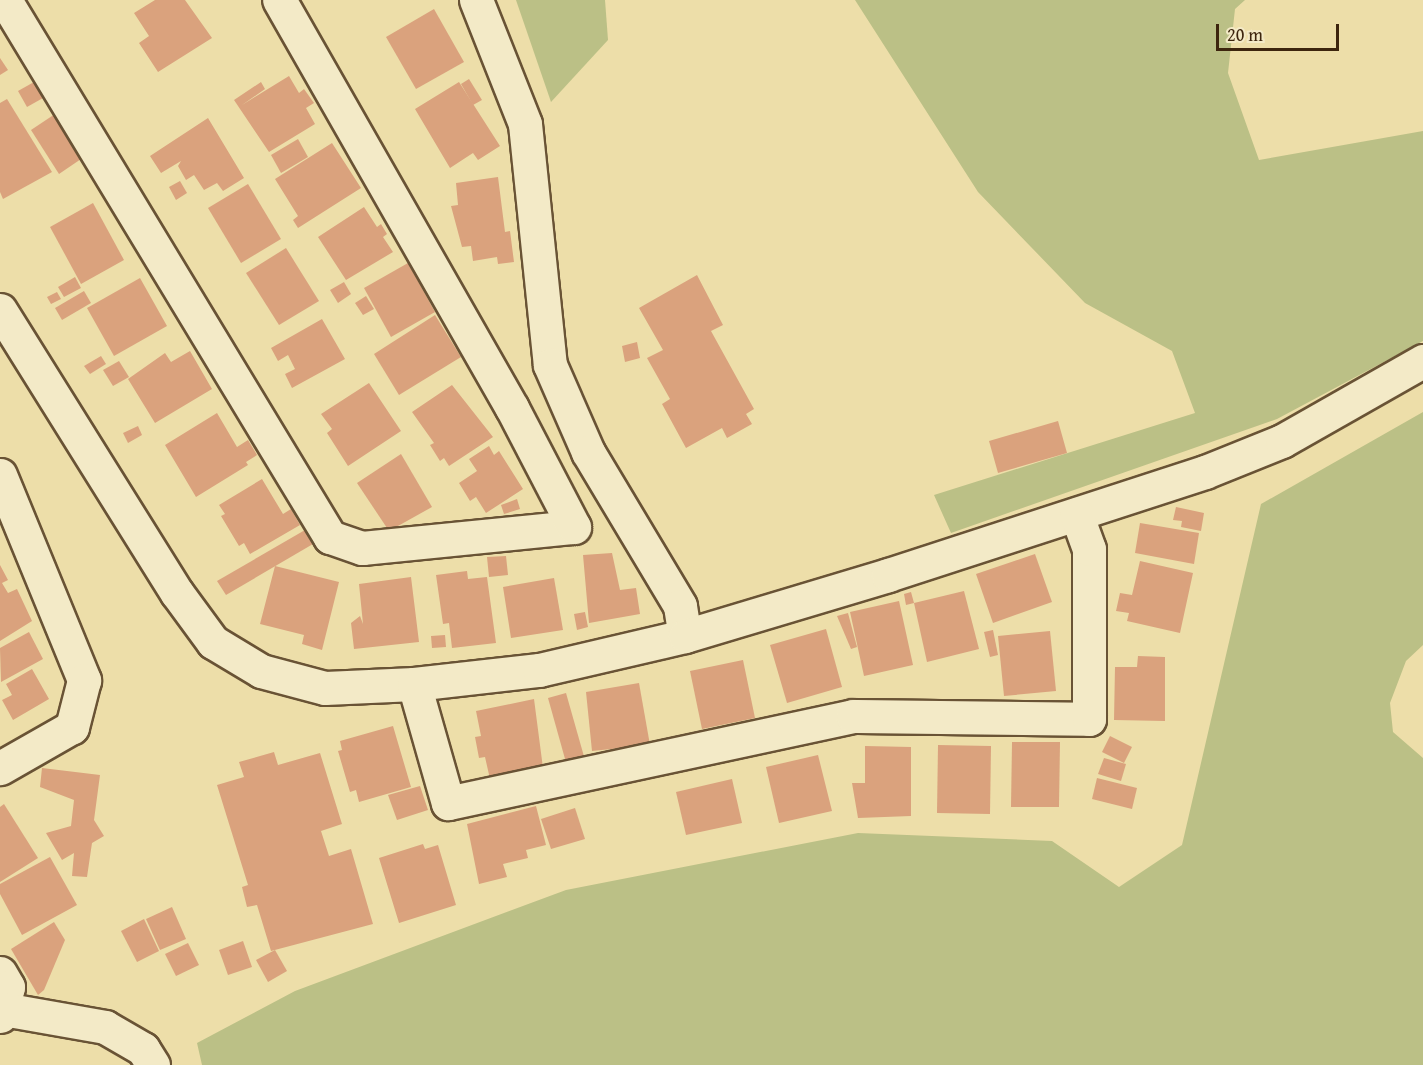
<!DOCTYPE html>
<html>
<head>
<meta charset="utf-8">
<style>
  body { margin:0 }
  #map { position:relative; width:1423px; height:1065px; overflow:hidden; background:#eddea9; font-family:"Gentium Book Plus",serif }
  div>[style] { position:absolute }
  .green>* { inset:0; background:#bbc086 }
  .building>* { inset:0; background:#daa27d }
  .roads { filter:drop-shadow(2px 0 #695335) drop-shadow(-2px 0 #695335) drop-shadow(0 2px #695335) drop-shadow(0 -2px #695335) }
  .minor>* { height:33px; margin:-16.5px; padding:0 16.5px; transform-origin:16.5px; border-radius:16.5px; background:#f3eac7 }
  span { translate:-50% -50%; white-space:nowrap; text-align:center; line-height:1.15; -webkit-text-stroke:6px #f3eac7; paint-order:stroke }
  .scale { position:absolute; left:1216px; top:24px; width:123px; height:27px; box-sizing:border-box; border:3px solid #3d250e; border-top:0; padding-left:8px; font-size:18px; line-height:21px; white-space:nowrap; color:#3d250e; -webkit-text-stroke:4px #f3eac7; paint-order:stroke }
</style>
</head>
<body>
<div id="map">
  <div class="green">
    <div style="clip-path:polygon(516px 0,605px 0,608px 40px,551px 102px)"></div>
    <div style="clip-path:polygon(855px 0,1245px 0,1235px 9px,1228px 73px,1259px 160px,1423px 131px,1423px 341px,1277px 419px,951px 533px,934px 495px,1195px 413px,1172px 351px,1085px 303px,978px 192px)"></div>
    <div style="clip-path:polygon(1423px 412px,1423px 645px,1406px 661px,1390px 703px,1393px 732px,1423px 758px,1423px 1065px,202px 1065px,197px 1043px,295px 991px,566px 890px,858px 833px,1052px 841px,1119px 887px,1182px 845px,1261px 504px)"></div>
  </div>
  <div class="building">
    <div style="clip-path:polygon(155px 0,185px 0,212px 38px,158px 72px,139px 43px,149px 36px,134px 13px)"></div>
    <div style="clip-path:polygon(434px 9px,464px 62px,416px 89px,386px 37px)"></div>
    <div style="clip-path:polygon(0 58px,8px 70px,0 75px)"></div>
    <div style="clip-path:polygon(289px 76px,299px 93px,304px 89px,314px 103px,306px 108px,315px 124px,269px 152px,234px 100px,261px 82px,265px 89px,242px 105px)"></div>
    <div style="clip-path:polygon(469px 79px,482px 100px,473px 105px,461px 84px)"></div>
    <div style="clip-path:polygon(34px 82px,43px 98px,27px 107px,18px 91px)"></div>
    <div style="clip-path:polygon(459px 82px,500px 146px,478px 160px,473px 153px,450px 168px,415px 109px)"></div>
    <div style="clip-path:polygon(7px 99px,52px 172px,3px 199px,0 192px,0 103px)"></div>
    <div style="clip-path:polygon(55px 114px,81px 159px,59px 174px,31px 130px)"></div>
    <div style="clip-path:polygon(208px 118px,244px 178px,223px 191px,217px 183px,204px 190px,194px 175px,186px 180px,178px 166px,181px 161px,161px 173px,150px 156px)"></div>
    <div style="clip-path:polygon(298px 139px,308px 157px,281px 173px,271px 155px)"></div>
    <div style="clip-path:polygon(332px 143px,361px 188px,298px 228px,293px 220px,298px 216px,275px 179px)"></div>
    <div style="clip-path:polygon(498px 177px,505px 232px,510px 231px,514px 262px,498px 264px,497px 257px,473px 261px,471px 246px,462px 247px,451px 206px,458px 205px,456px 183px)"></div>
    <div style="clip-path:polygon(180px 181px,187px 193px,176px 200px,169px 187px)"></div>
    <div style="clip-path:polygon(248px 184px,281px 239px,241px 263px,208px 208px)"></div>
    <div style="clip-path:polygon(93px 203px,124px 260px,81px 284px,50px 227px)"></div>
    <div style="clip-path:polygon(364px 207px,377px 227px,381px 224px,387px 234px,383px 237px,393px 252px,346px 280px,318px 237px)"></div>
    <div style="clip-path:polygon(286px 248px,319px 301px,279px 325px,246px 273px)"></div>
    <div style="clip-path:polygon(408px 263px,435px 312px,391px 337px,364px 288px)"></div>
    <div style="clip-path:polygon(697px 275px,723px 325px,711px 331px,754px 409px,746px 414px,752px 424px,727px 438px,722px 428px,686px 448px,662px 404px,670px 399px,647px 358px,663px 350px,639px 308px)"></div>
    <div style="clip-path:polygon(75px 277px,81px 288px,64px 297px,58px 287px)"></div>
    <div style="clip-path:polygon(140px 278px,167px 326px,114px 356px,87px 308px)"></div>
    <div style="clip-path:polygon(344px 282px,351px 294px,338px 303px,330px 290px)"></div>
    <div style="clip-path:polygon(84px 291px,91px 303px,62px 320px,55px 308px)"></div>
    <div style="clip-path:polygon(57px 292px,61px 299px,51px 304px,47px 297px)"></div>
    <div style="clip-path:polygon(366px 296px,374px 309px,363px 315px,355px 303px)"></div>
    <div style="clip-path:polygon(435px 315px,461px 357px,399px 395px,374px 354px)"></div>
    <div style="clip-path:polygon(322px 319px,345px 359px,292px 388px,285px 374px,295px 369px,288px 355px,278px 361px,271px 348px)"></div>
    <div style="clip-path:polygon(637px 342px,640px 358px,625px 362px,622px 346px)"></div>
    <div style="clip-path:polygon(190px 351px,212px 389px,155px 423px,128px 379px,165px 353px,171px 362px)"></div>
    <div style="clip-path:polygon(101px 356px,106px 364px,90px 374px,84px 366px)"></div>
    <div style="clip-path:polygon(119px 361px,129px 377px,113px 386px,103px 370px)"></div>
    <div style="clip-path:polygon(369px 383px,401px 431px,348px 466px,327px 433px,332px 429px,321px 414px)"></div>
    <div style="clip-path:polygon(452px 385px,493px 437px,449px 466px,444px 458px,440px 461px,430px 445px,434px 443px,412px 412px)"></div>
    <div style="clip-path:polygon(217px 413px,237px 447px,248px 440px,257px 455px,246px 462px,248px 465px,196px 497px,165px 445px)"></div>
    <div style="clip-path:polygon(1058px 421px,1067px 453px,998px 473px,989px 441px)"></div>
    <div style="clip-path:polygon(138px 426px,142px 435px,128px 443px,123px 433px)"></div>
    <div style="clip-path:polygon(489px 446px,494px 455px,499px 451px,523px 489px,486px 513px,476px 497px,470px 501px,459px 483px,477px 471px,469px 459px)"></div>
    <div style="clip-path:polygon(401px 454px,432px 507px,389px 531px,357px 483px)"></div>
    <div style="clip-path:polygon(262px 479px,283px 514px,291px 509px,300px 525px,250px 554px,244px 543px,239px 546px,221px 516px,225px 514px,219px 505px)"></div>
    <div style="clip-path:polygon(517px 499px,520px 509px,504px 514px,501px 505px)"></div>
    <div style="clip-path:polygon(1176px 507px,1204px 513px,1201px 531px,1181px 527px,1182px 521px,1173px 520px)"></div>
    <div style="clip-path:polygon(1140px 523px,1199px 533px,1194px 564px,1135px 553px)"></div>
    <div style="clip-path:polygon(305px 530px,313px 544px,226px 595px,217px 581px)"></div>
    <div style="clip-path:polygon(612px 553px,620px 590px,636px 588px,640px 614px,589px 623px,583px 555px)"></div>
    <div style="clip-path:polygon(1035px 554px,1052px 602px,993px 623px,976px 574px)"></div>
    <div style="clip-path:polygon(506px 556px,508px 575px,489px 577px,487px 557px)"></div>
    <div style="clip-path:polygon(1140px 561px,1193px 573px,1180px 633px,1127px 621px,1129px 613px,1116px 611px,1120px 593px,1132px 595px)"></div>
    <div style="clip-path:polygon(0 565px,8px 580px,2px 583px,8px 593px,17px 589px,32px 621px,0 641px)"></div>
    <div style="clip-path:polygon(275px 566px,339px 582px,322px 650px,302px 644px,304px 635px,260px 624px)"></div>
    <div style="clip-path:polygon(467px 571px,468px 579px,487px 577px,496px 643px,452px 648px,449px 623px,443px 624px,436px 575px)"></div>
    <div style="clip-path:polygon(411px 577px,419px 642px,354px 649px,351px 623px,360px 616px,363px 624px,359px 584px)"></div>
    <div style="clip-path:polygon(554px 578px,563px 630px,511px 638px,503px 587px)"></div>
    <div style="clip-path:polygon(964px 591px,979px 649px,927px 662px,914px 603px)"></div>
    <div style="clip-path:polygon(911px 592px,914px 603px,906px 605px,904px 594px)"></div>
    <div style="clip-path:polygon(899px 601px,913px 665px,864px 676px,850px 612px)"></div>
    <div style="clip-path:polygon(585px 612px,588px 627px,577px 630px,574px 614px)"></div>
    <div style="clip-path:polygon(848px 613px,857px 647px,851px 649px,837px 616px)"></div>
    <div style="clip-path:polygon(826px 629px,842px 687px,787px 703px,770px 645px)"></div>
    <div style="clip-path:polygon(993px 630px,998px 655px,990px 657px,984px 632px)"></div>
    <div style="clip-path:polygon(1050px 631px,1056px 691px,1004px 696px,998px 636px)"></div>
    <div style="clip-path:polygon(29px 632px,43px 659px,1px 682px,0 648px)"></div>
    <div style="clip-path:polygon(445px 635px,446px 647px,432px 648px,431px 636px)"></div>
    <div style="clip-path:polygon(1138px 656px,1165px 657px,1165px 721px,1114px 720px,1115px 667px,1137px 667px)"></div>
    <div style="clip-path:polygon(743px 660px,755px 718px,702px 729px,690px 671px)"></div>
    <div style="clip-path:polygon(32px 669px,49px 699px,13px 720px,2px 700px,12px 695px,6px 684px)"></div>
    <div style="clip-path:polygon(639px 683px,650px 745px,592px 751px,586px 692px)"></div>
    <div style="clip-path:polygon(566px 693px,585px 760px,567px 766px,548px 698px)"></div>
    <div style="clip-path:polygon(534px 699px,543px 768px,490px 779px,485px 757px,479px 758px,475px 737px,481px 736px,476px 711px)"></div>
    <div style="clip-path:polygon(393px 726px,411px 787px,359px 802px,356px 790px,350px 792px,338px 751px,342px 750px,340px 741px)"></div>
    <div style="clip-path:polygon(1110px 736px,1132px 747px,1124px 763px,1102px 752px)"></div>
    <div style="clip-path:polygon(1012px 742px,1060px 742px,1059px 807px,1011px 807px)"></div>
    <div style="clip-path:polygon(938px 745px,991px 746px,990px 814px,937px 813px)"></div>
    <div style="clip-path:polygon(865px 746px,911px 747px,911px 816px,858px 818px,852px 783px,865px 783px)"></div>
    <div style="clip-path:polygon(274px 752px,278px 765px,320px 753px,342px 824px,321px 831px,329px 856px,351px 849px,373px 924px,271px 951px,257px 905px,247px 907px,242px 887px,248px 885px,217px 785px,244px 777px,239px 762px)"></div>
    <div style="clip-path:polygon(818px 755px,832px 811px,779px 823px,766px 767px)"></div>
    <div style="clip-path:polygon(1104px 758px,1126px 764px,1121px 781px,1098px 774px)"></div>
    <div style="clip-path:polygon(42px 768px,100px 775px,94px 820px,104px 836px,92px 843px,87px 877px,72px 876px,74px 853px,62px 860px,46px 833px,71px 826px,74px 800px,40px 787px)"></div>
    <div style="clip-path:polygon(1097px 778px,1137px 788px,1132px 809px,1092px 799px)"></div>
    <div style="clip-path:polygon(732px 779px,742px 823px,686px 835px,676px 792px)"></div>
    <div style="clip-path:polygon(420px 786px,428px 810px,397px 820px,388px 795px)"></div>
    <div style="clip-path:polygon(4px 804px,38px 858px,0 882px,0 807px)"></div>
    <div style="clip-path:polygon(536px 806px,546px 845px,526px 850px,528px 858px,503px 864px,507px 877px,479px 884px,467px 824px)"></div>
    <div style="clip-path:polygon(575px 808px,585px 839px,551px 849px,541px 819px)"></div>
    <div style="clip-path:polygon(423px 844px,425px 849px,438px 845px,456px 905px,399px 923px,379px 858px)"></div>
    <div style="clip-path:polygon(50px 857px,77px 905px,22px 935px,0 894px,0 884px)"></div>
    <div style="clip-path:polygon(172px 907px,186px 939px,160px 950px,146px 919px)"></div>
    <div style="clip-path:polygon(144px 919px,159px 951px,137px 962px,121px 931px)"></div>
    <div style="clip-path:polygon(54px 922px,65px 940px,44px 990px,38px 995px,11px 949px)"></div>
    <div style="clip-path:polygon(243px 941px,252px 967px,228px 975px,219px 950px)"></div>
    <div style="clip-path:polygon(188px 943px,199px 965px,176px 976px,165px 954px)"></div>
    <div style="clip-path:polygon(275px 950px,287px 971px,268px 982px,256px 960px)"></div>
  </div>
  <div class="roads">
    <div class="minor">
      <div style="left:5px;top:0;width:628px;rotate:58.82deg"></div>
      <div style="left:330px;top:537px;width:34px;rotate:19deg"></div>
      <div style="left:362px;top:548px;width:213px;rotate:-5.7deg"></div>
      <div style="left:574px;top:527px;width:134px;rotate:-117.5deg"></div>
      <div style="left:512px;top:408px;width:470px;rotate:-119.7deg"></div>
      <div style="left:476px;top:0;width:133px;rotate:68.4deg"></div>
      <div style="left:525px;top:124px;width:242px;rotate:84.1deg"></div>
      <div style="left:550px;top:365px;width:95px;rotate:66.4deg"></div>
      <div style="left:588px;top:452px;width:179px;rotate:59.1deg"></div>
      <div style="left:680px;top:606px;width:30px;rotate:81deg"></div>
      <div style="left:0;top:310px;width:334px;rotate:58deg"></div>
      <div style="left:177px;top:593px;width:61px;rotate:53.7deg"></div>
      <div style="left:213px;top:642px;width:56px;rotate:31.1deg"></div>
      <div style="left:261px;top:671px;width:66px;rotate:14.9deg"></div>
      <div style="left:325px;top:688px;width:89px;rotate:-2.6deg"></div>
      <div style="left:414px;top:684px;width:126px;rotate:-6.4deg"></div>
      <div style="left:539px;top:670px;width:150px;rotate:-13.1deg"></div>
      <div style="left:685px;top:636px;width:212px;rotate:-16.7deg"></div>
      <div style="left:888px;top:575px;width:333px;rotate:-18deg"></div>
      <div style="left:1205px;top:472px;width:83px;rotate:-21.9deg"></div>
      <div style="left:1282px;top:441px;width:162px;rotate:-29.6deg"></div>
      <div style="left:0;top:475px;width:222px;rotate:67.7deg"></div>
      <div style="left:84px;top:680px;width:49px;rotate:104.3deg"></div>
      <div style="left:72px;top:727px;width:83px;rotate:150.3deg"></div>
      <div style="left:414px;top:684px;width:124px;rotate:74.1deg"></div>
      <div style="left:448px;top:803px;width:414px;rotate:-12.1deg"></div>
      <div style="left:853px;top:716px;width:236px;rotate:0.7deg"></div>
      <div style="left:1089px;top:719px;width:170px;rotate:-90deg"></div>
      <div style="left:1089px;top:549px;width:37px;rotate:-110deg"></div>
      <div style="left:0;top:973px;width:16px;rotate:60deg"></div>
      <div style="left:8px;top:987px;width:30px;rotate:105deg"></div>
      <div style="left:3px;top:1009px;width:104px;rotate:10deg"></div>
      <div style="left:105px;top:1027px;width:44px;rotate:30.1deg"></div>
      <div style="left:143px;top:1049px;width:19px;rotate:58deg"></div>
    </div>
  </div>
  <div class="scale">20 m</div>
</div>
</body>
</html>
